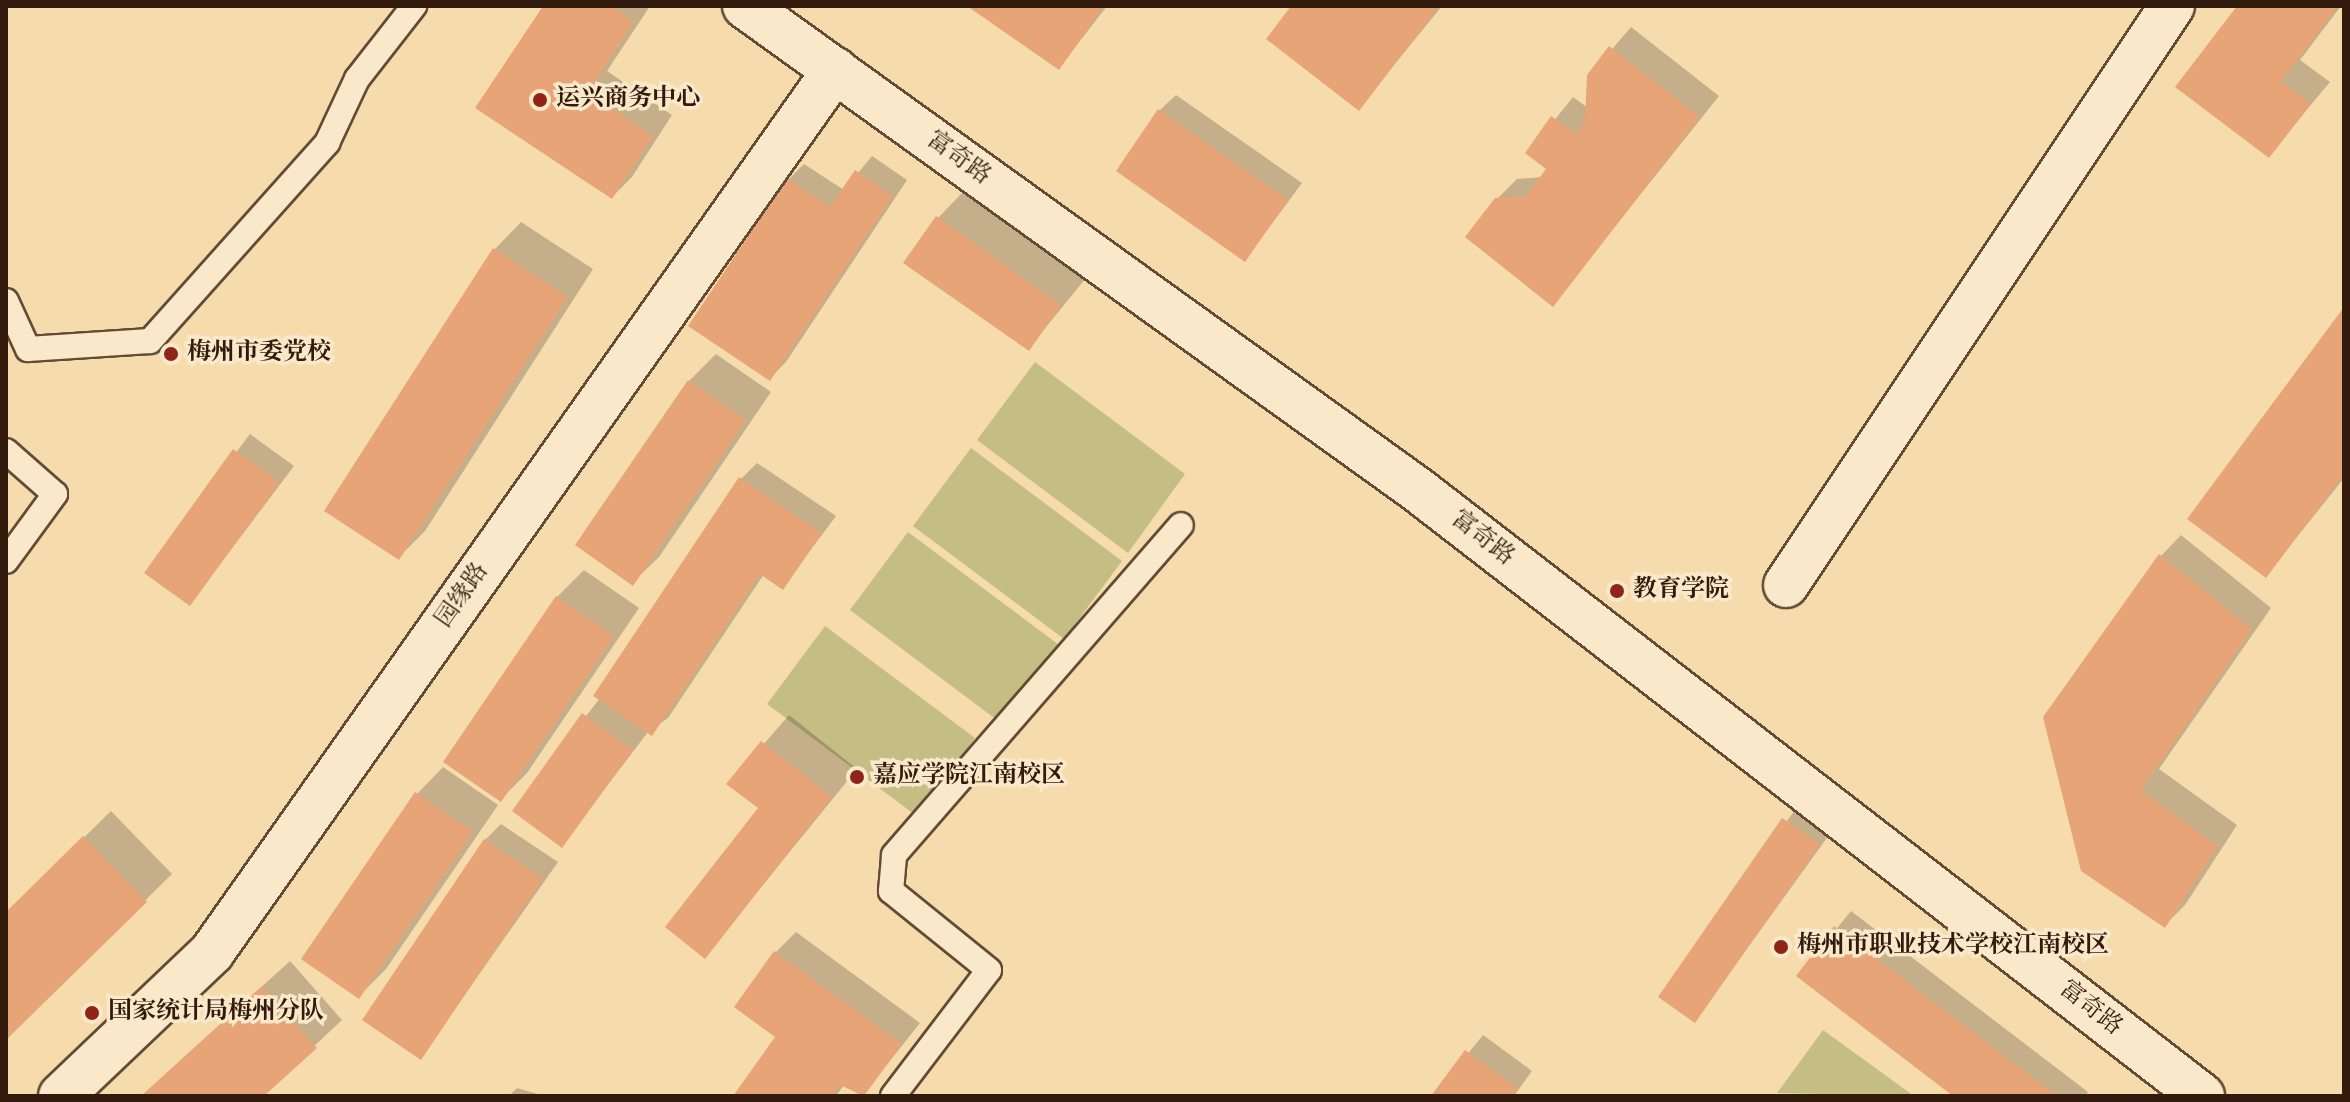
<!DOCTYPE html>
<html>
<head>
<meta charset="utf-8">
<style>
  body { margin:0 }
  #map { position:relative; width:2350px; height:1102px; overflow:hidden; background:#f6dbad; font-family:"Old Standard TT","Noto Serif SC",serif }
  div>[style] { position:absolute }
  .green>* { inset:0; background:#c4be84 }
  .shadow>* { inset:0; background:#0003 }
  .building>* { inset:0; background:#e7a477 }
  .roads { filter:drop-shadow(2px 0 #634b34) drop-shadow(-2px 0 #634b34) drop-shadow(0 2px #634b34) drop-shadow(0 -2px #634b34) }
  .service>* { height:24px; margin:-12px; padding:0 12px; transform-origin:12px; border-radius:12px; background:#f9e8ca }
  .minor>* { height:44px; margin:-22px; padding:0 22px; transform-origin:22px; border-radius:22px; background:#f9e8ca }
  .tertiary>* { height:44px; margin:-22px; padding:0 22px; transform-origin:22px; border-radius:22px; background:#f9e8ca }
  .dots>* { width:22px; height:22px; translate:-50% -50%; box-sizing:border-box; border:4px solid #f9e8ca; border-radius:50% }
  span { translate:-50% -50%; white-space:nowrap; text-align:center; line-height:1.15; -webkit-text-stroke:7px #f9e8ca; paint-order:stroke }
  .poi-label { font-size:24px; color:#321b0c; font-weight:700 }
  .left { translate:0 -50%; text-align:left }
  .street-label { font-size:24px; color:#321b0c }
  .frame { position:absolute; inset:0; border:8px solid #321b0c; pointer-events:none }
</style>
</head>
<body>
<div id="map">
  <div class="green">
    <div style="clip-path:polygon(1035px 362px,1185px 474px,1128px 553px,977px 440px)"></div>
    <div style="clip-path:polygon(971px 448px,1122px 561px,1064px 639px,913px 526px)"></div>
    <div style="clip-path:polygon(908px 532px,1059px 645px,1001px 723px,850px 610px)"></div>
    <div style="clip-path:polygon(825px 626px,975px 738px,918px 817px,767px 704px)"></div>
    <div style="clip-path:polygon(1823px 1030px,1914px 1096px,1777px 1093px)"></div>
  </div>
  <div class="shadow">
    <div style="clip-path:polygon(545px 6px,650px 6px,607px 71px,672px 115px,632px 177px,612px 197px)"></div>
    <div style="clip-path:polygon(970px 6px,1107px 6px,1059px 68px)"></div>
    <div style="clip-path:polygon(1294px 6px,1442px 6px,1359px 108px)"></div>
    <div style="clip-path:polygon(2239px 6px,2341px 6px,2300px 60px,2330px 82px,2268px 156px)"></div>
    <div style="clip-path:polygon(1631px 27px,1719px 96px,1553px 304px,1496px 200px,1517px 179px,1542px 177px,1549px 168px,1528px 153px,1573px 97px,1588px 108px,1589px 76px)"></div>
    <div style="clip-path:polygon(1176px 95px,1302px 183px,1245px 260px,1160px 110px)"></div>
    <div style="clip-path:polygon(872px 156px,907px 180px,786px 362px,770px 378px,788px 180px,804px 164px,844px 190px)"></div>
    <div style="clip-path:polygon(964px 191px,1086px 278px,1029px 348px,938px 218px)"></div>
    <div style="clip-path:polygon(521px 222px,593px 269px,425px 531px,398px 558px,326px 511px,495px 249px)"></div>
    <div style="clip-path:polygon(2344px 311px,2344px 478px,2266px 576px)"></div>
    <div style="clip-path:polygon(716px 354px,771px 392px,659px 557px,632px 583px,578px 545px,689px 381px)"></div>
    <div style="clip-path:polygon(250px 434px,294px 466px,190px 604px,146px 572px)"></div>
    <div style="clip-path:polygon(757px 463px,836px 516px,783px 587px,764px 574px,668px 718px,648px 732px,562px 845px,514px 810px,600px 698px,741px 479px)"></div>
    <div style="clip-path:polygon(2181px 535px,2271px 608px,2159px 769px,2237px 825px,2185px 905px,2165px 925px,2082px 869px,2161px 556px)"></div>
    <div style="clip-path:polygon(584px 570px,639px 608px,527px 773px,500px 800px,557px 597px)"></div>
    <div style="clip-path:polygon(789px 715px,857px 769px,705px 956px,760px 808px,729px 784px)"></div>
    <div style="clip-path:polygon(443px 767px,498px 805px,386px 969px,359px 996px,417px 794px)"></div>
    <div style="clip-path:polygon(1800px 803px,1834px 828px,1695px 1021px,1660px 996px)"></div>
    <div style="clip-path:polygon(111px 811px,172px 874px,6px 1037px,6px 914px)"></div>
    <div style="clip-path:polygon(501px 824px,558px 862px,421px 1057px,485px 840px)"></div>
    <div style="clip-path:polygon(1851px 911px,2088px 1092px,2085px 1096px,1956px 1096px,1798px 976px)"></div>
    <div style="clip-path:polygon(796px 932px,920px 1023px,862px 1096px,844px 1085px,836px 1096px,736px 1096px,778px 1037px,775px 953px)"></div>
    <div style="clip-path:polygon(290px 961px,342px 1020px,261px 1096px,142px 1096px)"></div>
    <div style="clip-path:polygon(1483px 1035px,1532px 1071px,1514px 1096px,1434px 1096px)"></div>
    <div style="clip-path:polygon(517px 1088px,545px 1096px,509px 1096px)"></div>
  </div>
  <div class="building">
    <div style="clip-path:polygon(543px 6px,611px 6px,634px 22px,588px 92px,653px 136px,612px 199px,475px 108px)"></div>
    <div style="clip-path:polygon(967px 6px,1097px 6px,1102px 9px,1059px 70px)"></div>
    <div style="clip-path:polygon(1291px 6px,1439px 6px,1359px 111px,1266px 39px)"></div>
    <div style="clip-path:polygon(2237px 6px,2338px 6px,2281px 81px,2311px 104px,2269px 158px,2175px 87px)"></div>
    <div style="clip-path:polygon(1609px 46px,1700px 117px,1553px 307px,1465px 237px,1495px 198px,1526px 196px,1546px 169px,1525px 153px,1551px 116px,1576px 134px,1585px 121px,1587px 75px)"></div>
    <div style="clip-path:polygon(1158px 109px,1288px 200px,1245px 262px,1116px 171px)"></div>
    <div style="clip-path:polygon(855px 170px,893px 196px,770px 381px,688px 326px,787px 178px,830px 207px)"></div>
    <div style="clip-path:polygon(936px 216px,1061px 305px,1029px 351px,903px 263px)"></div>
    <div style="clip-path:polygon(493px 248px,568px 297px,399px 560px,324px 511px)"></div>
    <div style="clip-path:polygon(2344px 307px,2344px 474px,2266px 578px,2187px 519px)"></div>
    <div style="clip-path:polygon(688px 380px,746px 420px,633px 586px,575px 545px)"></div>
    <div style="clip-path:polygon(233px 449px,280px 482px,190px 606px,144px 573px)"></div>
    <div style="clip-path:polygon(739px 477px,822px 533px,783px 590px,760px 574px,652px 736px,593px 696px)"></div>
    <div style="clip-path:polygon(2159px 554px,2252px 629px,2141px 790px,2218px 846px,2165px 928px,2081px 871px,2043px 717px)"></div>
    <div style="clip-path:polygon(556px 596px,614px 636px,501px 802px,443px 762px)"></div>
    <div style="clip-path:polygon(582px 713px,633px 750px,562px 848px,512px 811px)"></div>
    <div style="clip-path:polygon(761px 741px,832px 797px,705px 959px,665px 927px,758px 808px,726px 784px)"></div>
    <div style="clip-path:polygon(415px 792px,473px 832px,359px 999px,301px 959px)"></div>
    <div style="clip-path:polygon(1782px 818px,1820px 844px,1695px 1023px,1658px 997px)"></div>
    <div style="clip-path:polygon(83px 836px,147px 902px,6px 1040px,6px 912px)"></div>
    <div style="clip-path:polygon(484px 839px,543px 879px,421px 1060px,362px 1020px)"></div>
    <div style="clip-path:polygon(1834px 926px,2057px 1096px,1953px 1096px,1796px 976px)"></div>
    <div style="clip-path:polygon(774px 951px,902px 1044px,864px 1096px,840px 1085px,832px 1096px,733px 1096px,775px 1037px,734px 1007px)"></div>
    <div style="clip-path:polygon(262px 986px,317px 1048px,264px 1096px,141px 1096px)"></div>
    <div style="clip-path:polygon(1465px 1050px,1518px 1088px,1512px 1096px,1431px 1096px)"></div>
  </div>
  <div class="roads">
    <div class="service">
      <div style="left:6px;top:301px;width:53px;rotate:65.4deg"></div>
      <div style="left:28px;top:349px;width:122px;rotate:-3.8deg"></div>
      <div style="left:150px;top:341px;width:266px;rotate:-48.2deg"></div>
      <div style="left:327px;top:143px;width:71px;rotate:-64.9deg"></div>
      <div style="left:357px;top:79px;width:93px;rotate:-52deg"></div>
      <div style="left:6px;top:451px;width:65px;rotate:41.3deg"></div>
      <div style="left:55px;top:494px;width:83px;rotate:126.2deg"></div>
      <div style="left:893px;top:1096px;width:158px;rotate:-52.7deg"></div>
      <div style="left:989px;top:970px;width:126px;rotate:-141.1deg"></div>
      <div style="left:891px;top:891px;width:36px;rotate:-85deg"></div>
      <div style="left:894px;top:855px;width:437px;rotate:-49deg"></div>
    </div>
    <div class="minor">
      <div style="left:1786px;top:585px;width:696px;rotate:-56.31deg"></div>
    </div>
    <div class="tertiary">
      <div style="left:745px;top:6px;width:829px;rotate:35.72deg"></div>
      <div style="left:1418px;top:490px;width:991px;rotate:37.7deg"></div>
      <div style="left:61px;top:1096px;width:209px;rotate:-43.6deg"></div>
      <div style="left:212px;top:952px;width:1080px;rotate:-54.76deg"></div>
    </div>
  </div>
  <div class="dots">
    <div style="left:540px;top:100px;background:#8f2418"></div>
    <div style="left:171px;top:354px;background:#8f2418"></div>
    <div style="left:1617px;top:591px;background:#8f2418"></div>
    <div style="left:857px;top:777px;background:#8f2418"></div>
    <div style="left:1781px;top:947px;background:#8f2418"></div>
    <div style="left:92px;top:1013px;background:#8f2418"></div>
  </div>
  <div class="poi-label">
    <span class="left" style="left:556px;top:100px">运兴商务中心</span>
    <span class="left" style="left:187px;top:354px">梅州市委党校</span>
    <span class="left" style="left:1633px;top:591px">教育学院</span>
    <span class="left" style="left:873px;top:777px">嘉应学院江南校区</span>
    <span class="left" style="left:1797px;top:947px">梅州市职业技术学校江南校区</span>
    <span class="left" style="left:108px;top:1013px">国家统计局梅州分队</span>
  </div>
  <div class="street-label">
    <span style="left:958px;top:159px;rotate:36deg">富奇路</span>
    <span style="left:1482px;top:539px;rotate:38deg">富奇路</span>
    <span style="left:463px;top:596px;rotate:-55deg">园缘路</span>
    <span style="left:2090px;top:1009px;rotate:38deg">富奇路</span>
  </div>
  <div class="frame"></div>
</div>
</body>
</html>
